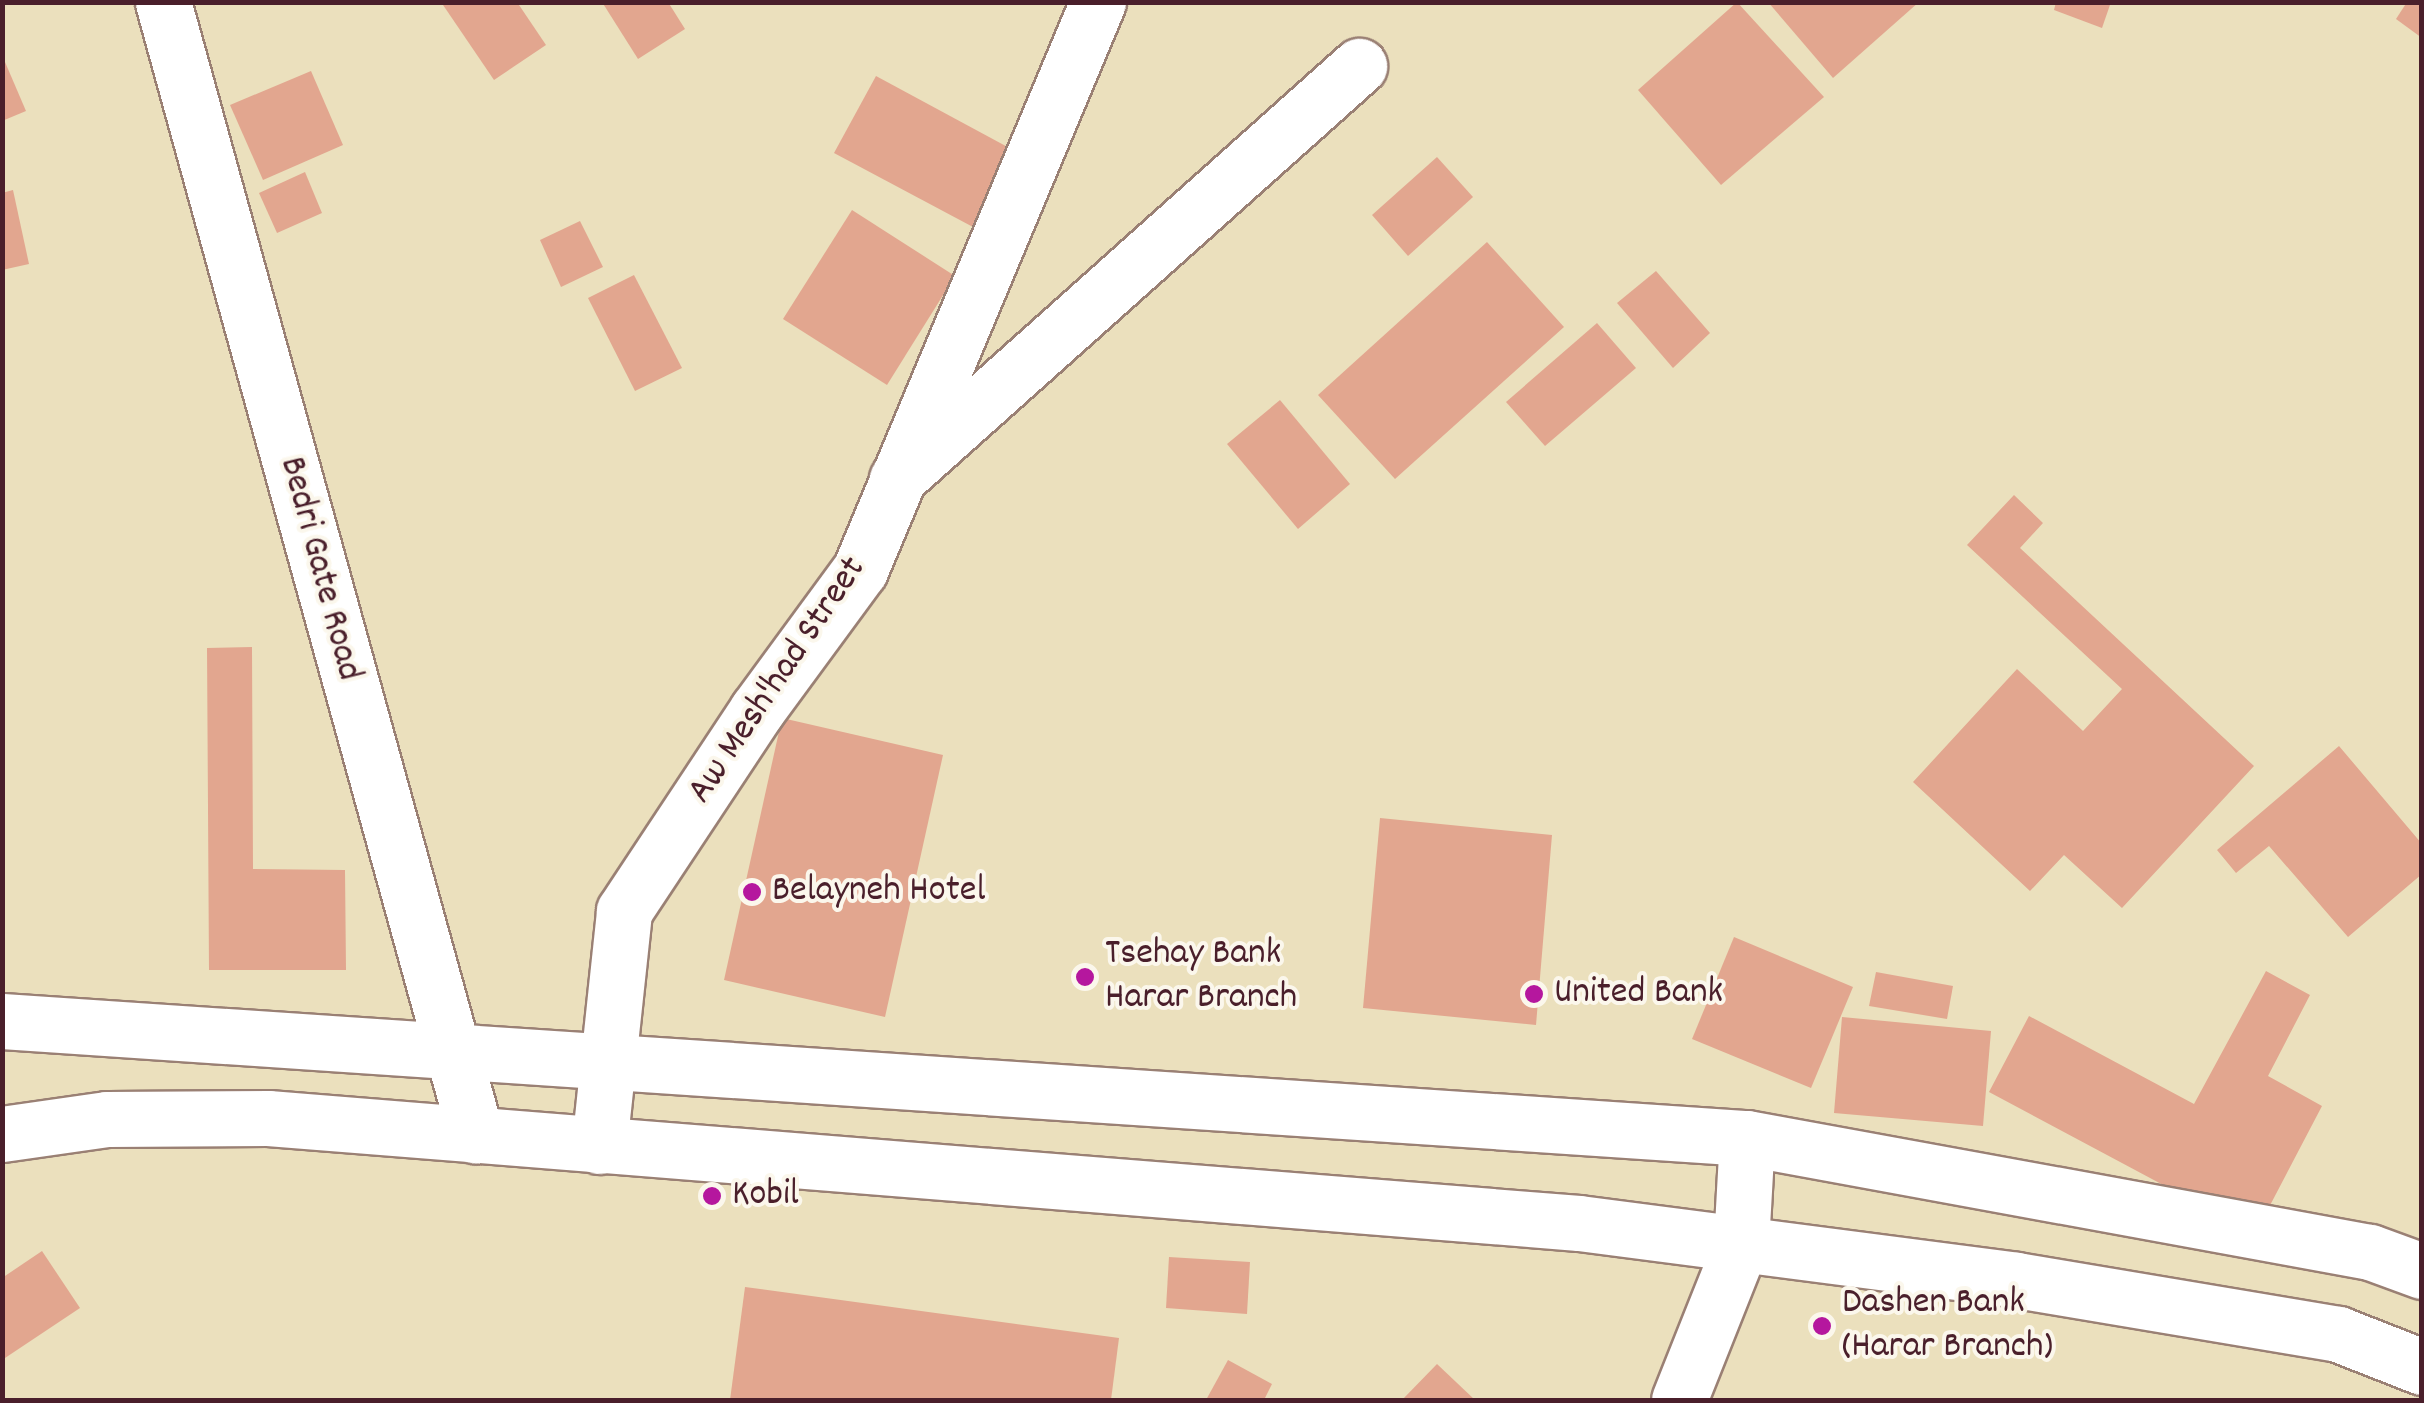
<!DOCTYPE html>
<html>
<head>
<meta charset="utf-8">
<style>
  body { margin:0 }
  #map { position:relative; width:2424px; height:1403px; overflow:hidden; background:#ebe0bd; font-family:Dekko,sans-serif }
  div>[style] { position:absolute }
  .building>* { inset:0; background:#e2a68f }
  .roads { filter:drop-shadow(2px 0 #9a8074) drop-shadow(-2px 0 #9a8074) drop-shadow(0 2px #9a8074) drop-shadow(0 -2px #9a8074) }
  .street>* { height:55px; margin:-27.5px; padding:0 27.5px; transform-origin:27.5px; border-radius:27.5px; background:#fff }
  .secondary>* { height:55px; margin:-27.5px; padding:0 27.5px; transform-origin:27.5px; border-radius:27.5px; background:#fff }
  .dots>* { width:28px; height:28px; translate:-50% -50%; box-sizing:border-box; border:5px solid #fbf7ec; border-radius:50% }
  span { translate:-50% -50%; white-space:nowrap; text-align:center; line-height:1.15; -webkit-text-stroke:8px #fbf7ec; paint-order:stroke }
  .street-label { font-size:38px; color:#4a1f2b }
  .poi-label { font-size:38px; color:#4a1f2b }
  .left { translate:0 -50%; text-align:left }
  .frame { position:absolute; inset:0; border:5px solid #4a1f2b; pointer-events:none }
</style>
</head>
<body>
<div id="map">
  <div class="building">
    <div style="clip-path:polygon(441px 2px,517px 2px,546px 45px,494px 80px)"></div>
    <div style="clip-path:polygon(602px 2px,668px 2px,685px 29px,638px 59px)"></div>
    <div style="clip-path:polygon(1737px 2px,1824px 97px,1721px 185px,1638px 90px)"></div>
    <div style="clip-path:polygon(1768px 2px,1919px 2px,1833px 78px)"></div>
    <div style="clip-path:polygon(2056px 2px,2111px 2px,2102px 28px,2054px 10px)"></div>
    <div style="clip-path:polygon(2407px 2px,2422px 2px,2422px 38px,2396px 19px)"></div>
    <div style="clip-path:polygon(2px 55px,26px 111px,2px 121px)"></div>
    <div style="clip-path:polygon(311px 71px,343px 145px,263px 180px,230px 105px)"></div>
    <div style="clip-path:polygon(876px 76px,1015px 151px,973px 227px,834px 153px)"></div>
    <div style="clip-path:polygon(1437px 157px,1473px 197px,1408px 256px,1372px 215px)"></div>
    <div style="clip-path:polygon(305px 172px,322px 213px,277px 233px,259px 193px)"></div>
    <div style="clip-path:polygon(13px 190px,29px 264px,2px 270px,2px 193px)"></div>
    <div style="clip-path:polygon(852px 210px,955px 276px,887px 385px,783px 319px)"></div>
    <div style="clip-path:polygon(580px 221px,603px 267px,561px 287px,540px 240px)"></div>
    <div style="clip-path:polygon(1487px 242px,1564px 327px,1395px 479px,1318px 395px)"></div>
    <div style="clip-path:polygon(1656px 271px,1710px 333px,1673px 368px,1617px 303px)"></div>
    <div style="clip-path:polygon(634px 275px,682px 368px,635px 391px,588px 298px)"></div>
    <div style="clip-path:polygon(1597px 323px,1636px 368px,1545px 446px,1506px 402px)"></div>
    <div style="clip-path:polygon(1280px 400px,1350px 484px,1298px 529px,1227px 444px)"></div>
    <div style="clip-path:polygon(2014px 495px,2043px 523px,2020px 548px,2254px 766px,2122px 908px,2064px 855px,2030px 891px,1913px 782px,2017px 669px,2083px 731px,2122px 689px,1967px 545px)"></div>
    <div style="clip-path:polygon(252px 647px,253px 869px,345px 870px,346px 970px,209px 970px,207px 648px)"></div>
    <div style="clip-path:polygon(782px 718px,943px 755px,885px 1017px,724px 980px)"></div>
    <div style="clip-path:polygon(2339px 746px,2422px 844px,2422px 874px,2348px 937px,2269px 846px,2236px 873px,2217px 850px)"></div>
    <div style="clip-path:polygon(1380px 818px,1552px 835px,1536px 1025px,1363px 1008px)"></div>
    <div style="clip-path:polygon(1734px 937px,1853px 987px,1811px 1088px,1692px 1039px)"></div>
    <div style="clip-path:polygon(2266px 971px,2310px 995px,2268px 1076px,2322px 1106px,2255px 1234px,1989px 1092px,2029px 1016px,2194px 1104px)"></div>
    <div style="clip-path:polygon(1876px 972px,1953px 986px,1947px 1019px,1869px 1006px)"></div>
    <div style="clip-path:polygon(1842px 1017px,1991px 1031px,1983px 1126px,1834px 1113px)"></div>
    <div style="clip-path:polygon(42px 1251px,80px 1308px,2px 1360px,2px 1278px)"></div>
    <div style="clip-path:polygon(1169px 1257px,1250px 1262px,1247px 1314px,1166px 1308px)"></div>
    <div style="clip-path:polygon(745px 1287px,1119px 1338px,1111px 1400px,730px 1400px)"></div>
    <div style="clip-path:polygon(1228px 1360px,1272px 1384px,1264px 1400px,1206px 1400px)"></div>
    <div style="clip-path:polygon(1437px 1364px,1475px 1400px,1402px 1400px)"></div>
  </div>
  <div class="roads">
    <div class="street">
      <div style="left:897px;top:479px;width:620px;rotate:-41.79deg"></div>
      <div style="left:1679px;top:1400px;width:168px;rotate:-68.3deg"></div>
      <div style="left:1741px;top:1244px;width:106px;rotate:-86.8deg"></div>
    </div>
    <div class="secondary">
      <div style="left:163px;top:2px;width:1176px;rotate:74.57deg"></div>
      <div style="left:2px;top:1021px;width:1749px;rotate:3.84deg"></div>
      <div style="left:1747px;top:1138px;width:633px;rotate:10.37deg"></div>
      <div style="left:2370px;top:1252px;width:55px;rotate:20.1deg"></div>
      <div style="left:2px;top:1134px;width:106px;rotate:-8.1deg"></div>
      <div style="left:107px;top:1119px;width:161px;rotate:-0.4deg"></div>
      <div style="left:268px;top:1118px;width:1315px;rotate:4.58deg"></div>
      <div style="left:1579px;top:1223px;width:441px;rotate:7.4deg"></div>
      <div style="left:2016px;top:1280px;width:326px;rotate:9.5deg"></div>
      <div style="left:2338px;top:1334px;width:90px;rotate:21.4deg"></div>
      <div style="left:599px;top:1146px;width:236px;rotate:-83.9deg"></div>
      <div style="left:624px;top:911px;width:241px;rotate:-56.5deg"></div>
      <div style="left:757px;top:710px;width:174px;rotate:-53.7deg"></div>
      <div style="left:860px;top:570px;width:616px;rotate:-67.27deg"></div>
    </div>
  </div>
  <div class="dots">
    <div style="left:752px;top:892px;background:#b5179e"></div>
    <div style="left:1085px;top:977px;background:#b5179e"></div>
    <div style="left:1534px;top:994px;background:#b5179e"></div>
    <div style="left:712px;top:1196px;background:#b5179e"></div>
    <div style="left:1822px;top:1326px;background:#b5179e"></div>
  </div>
  <div class="street-label">
    <span style="left:319px;top:569px;rotate:75deg">Bedri Gate Road</span>
    <span style="left:778px;top:681px;rotate:-56deg">Aw Mesh'had Street</span>
  </div>
  <div class="poi-label">
    <span class="left" style="left:772px;top:892px">Belayneh Hotel</span>
    <span class="left" style="left:1105px;top:977px">Tsehay Bank<br>Harar Branch</span>
    <span class="left" style="left:1554px;top:994px">United Bank</span>
    <span class="left" style="left:732px;top:1196px">Kobil</span>
    <span class="left" style="left:1842px;top:1326px">Dashen Bank<br>(Harar Branch)</span>
  </div>
  <div class="frame"></div>
</div>
</body>
</html>
